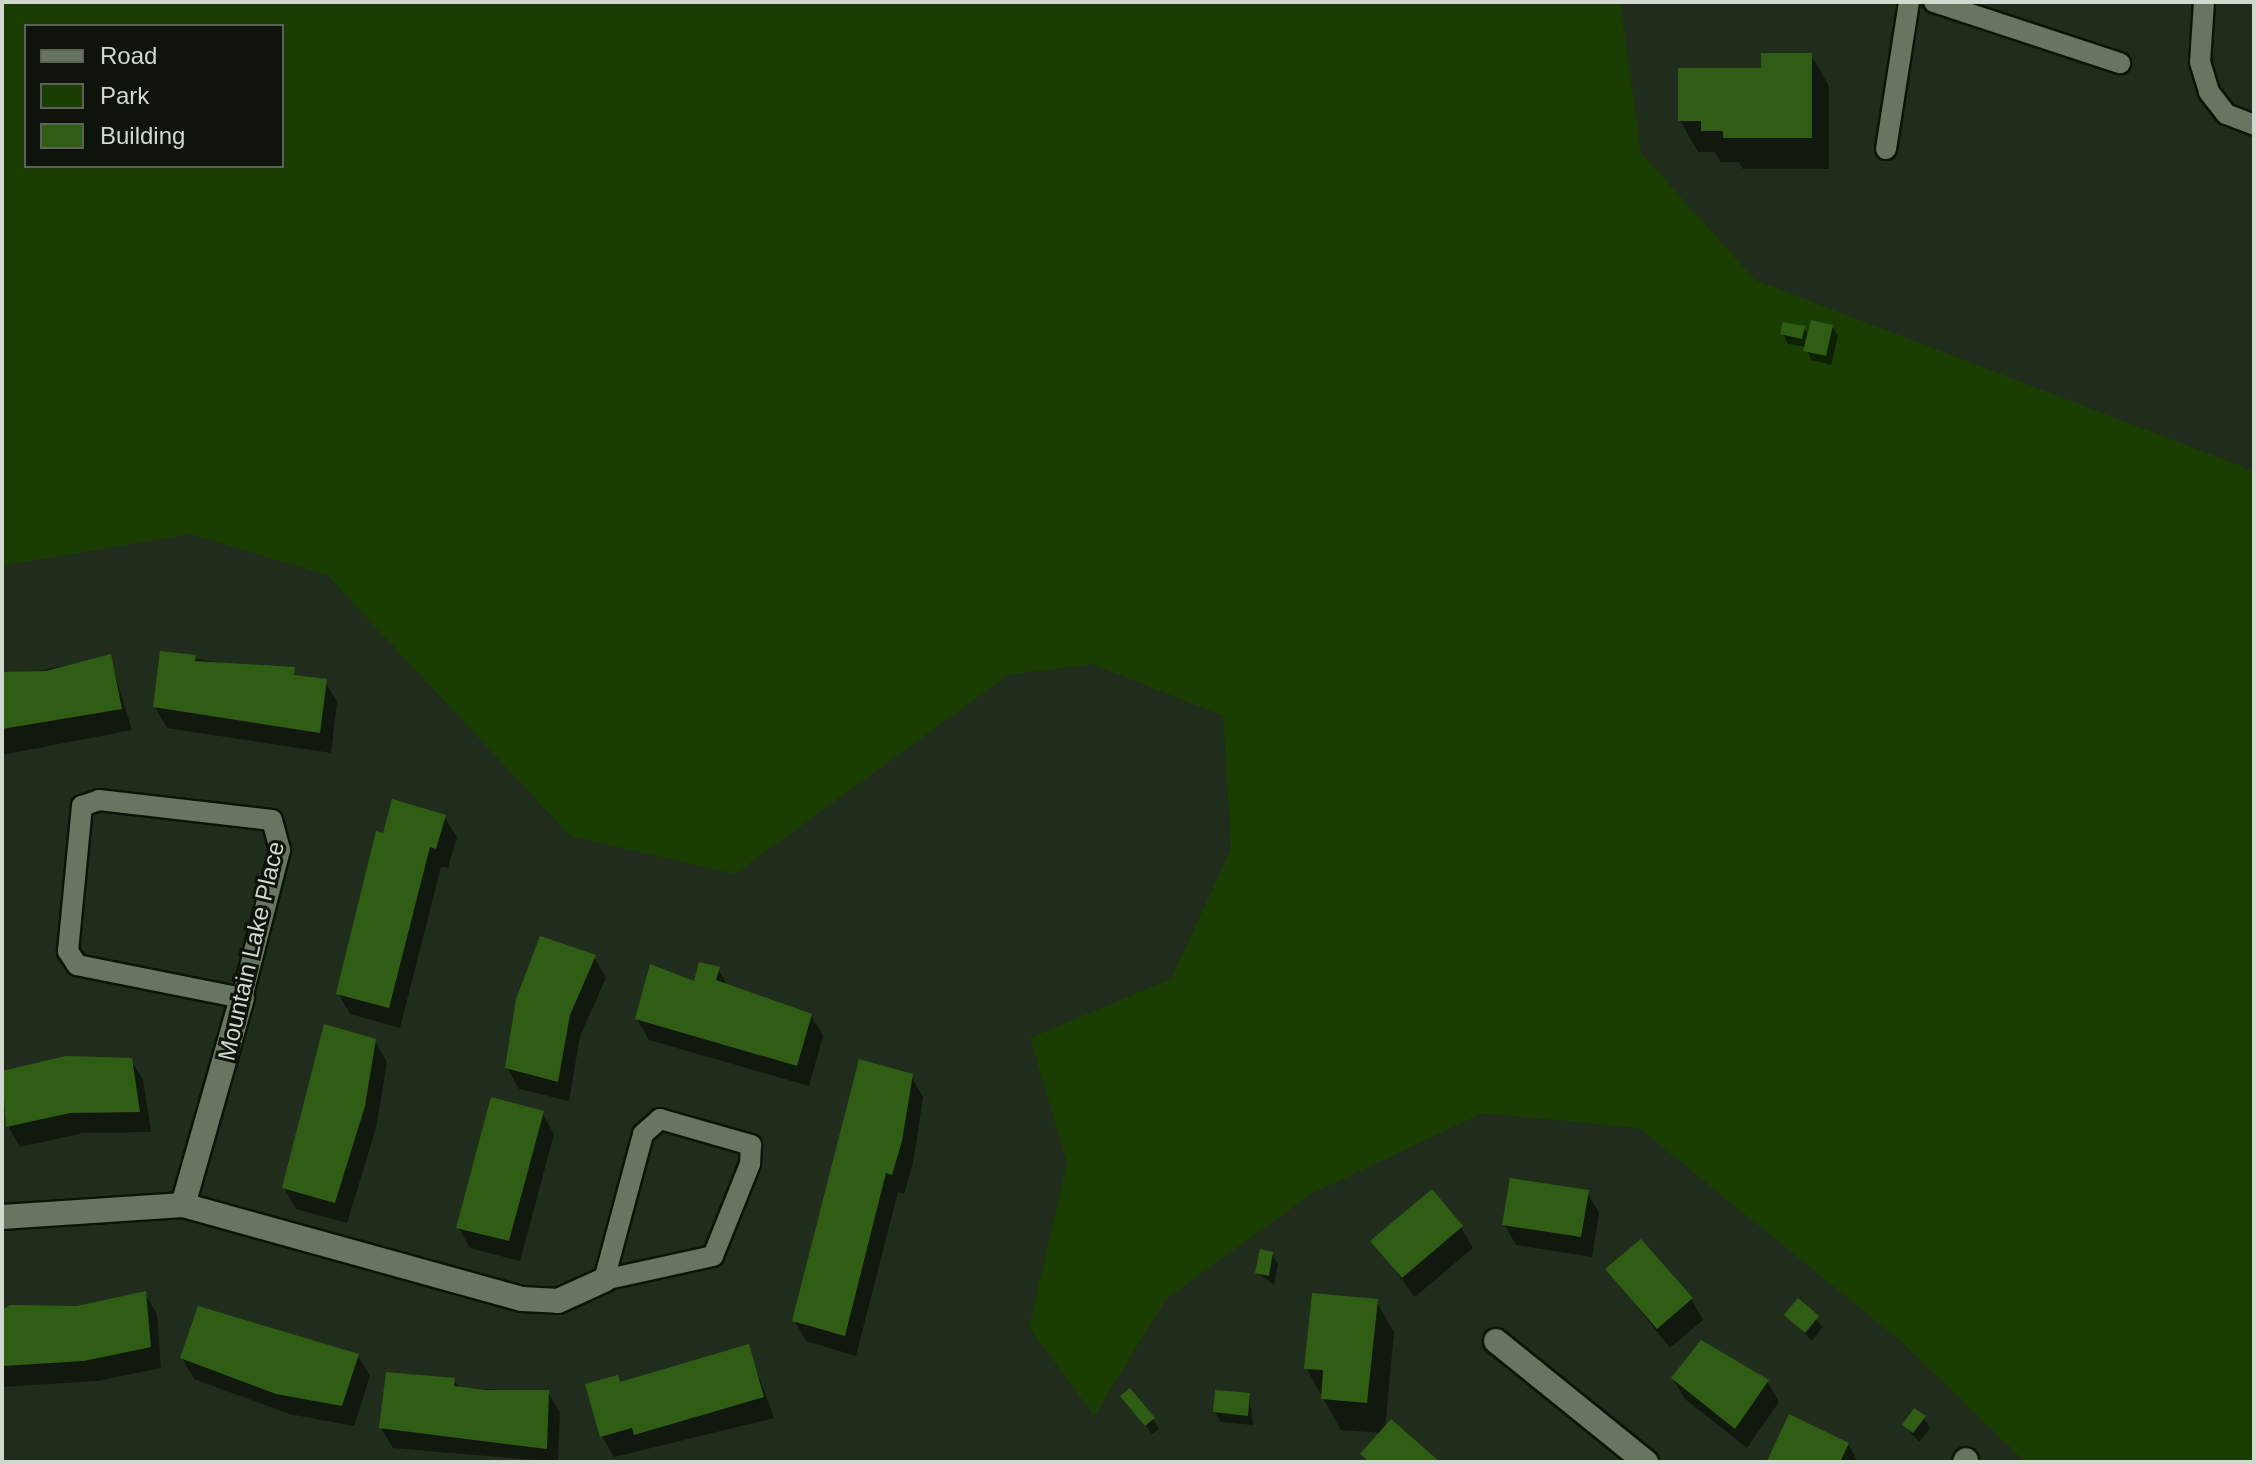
<!DOCTYPE html>
<html>
<head>
<meta charset="utf-8">
<style>
  body { margin:0 }
  #map { position:relative; width:2256px; height:1464px; overflow:hidden; background:#212d1c; font-family:Arial,sans-serif }
  div>[style] { position:absolute }
  .green>* { inset:0; background:#1a3d01 }
  .shadow>* { inset:0; background:#0007 }
  .building>* { inset:0; background:#305d14 }
  .roads { filter:drop-shadow(2px 0 #0b1506) drop-shadow(-2px 0 #0b1506) drop-shadow(0 2px #0b1506) drop-shadow(0 -2px #0b1506) }
  .service>* { height:20px; margin:-10px; padding:0 10px; transform-origin:10px; border-radius:10px; background:#677561 }
  .minor>* { height:24px; margin:-12px; padding:0 12px; transform-origin:12px; border-radius:12px; background:#677561 }
  span { translate:-50% -50%; white-space:nowrap; text-align:center; line-height:1.15; -webkit-text-stroke:6px #0e130c; paint-order:stroke }
  .street-label { font-size:24px; color:#d1d9ce }
  .frame { position:absolute; inset:0; border:4px solid #d1d9ce; pointer-events:none }
  .legend { position:absolute; left:24px; top:24px; width:260px; height:144px; box-sizing:border-box; background:#0e130c; border:2px solid #5c625a; margin:0; padding:10px 14px; list-style:none; font-size:24px; color:#d1d9ce }
  .legend li { display:flex; align-items:center; gap:16px; height:40px }
  .legend b { width:40px; border:2px solid #5c625a }
</style>
</head>
<body>
<div id="map">
  <div class="green">
    <div style="clip-path:polygon(evenodd,2px 2px,1620px 2px,1641px 153px,1755px 280px,2254px 471px,2254px 1462px,2025px 1462px,1904px 1344px,1639px 1128px,1483px 1113px,1311px 1194px,1166px 1299px,1094px 1416px,1029px 1327px,1067px 1163px,1030px 1038px,1171px 979px,1231px 849px,1223px 716px,1092px 664px,1008px 675px,735px 874px,570px 836px,327px 575px,190px 534px,2px 566px,2px 2px,26px 26px,282px 26px,282px 166px,26px 166px,26px 26px)"></div>
  </div>
  <div class="shadow">
    <div style="clip-path:polygon(1811px 55px,1829px 86px,1829px 169px,1743px 169px,1739px 162px,1721px 162px,1715px 152px,1698px 152px,1680px 120px,1763px 70px)"></div>
    <div style="clip-path:polygon(1832px 326px,1838px 336px,1831px 365px,1811px 360px,1806px 347px,1788px 344px,1783px 334px,1804px 328px,1809px 337px)"></div>
    <div style="clip-path:polygon(162px 653px,325px 681px,337px 702px,331px 753px,167px 728px,155px 707px)"></div>
    <div style="clip-path:polygon(110px 657px,132px 730px,2px 755px,2px 678px)"></div>
    <div style="clip-path:polygon(444px 816px,457px 837px,448px 868px,441px 867px,400px 1028px,350px 1014px,338px 993px,384px 835px)"></div>
    <div style="clip-path:polygon(594px 957px,606px 978px,580px 1036px,569px 1101px,519px 1089px,507px 1068px)"></div>
    <div style="clip-path:polygon(718px 969px,728px 986px,811px 1015px,823px 1036px,809px 1086px,649px 1040px,637px 1019px)"></div>
    <div style="clip-path:polygon(375px 1041px,387px 1062px,376px 1128px,347px 1223px,296px 1209px,284px 1188px)"></div>
    <div style="clip-path:polygon(66px 1058px,131px 1060px,143px 1080px,151px 1132px,83px 1133px,20px 1147px,8px 1126px,2px 1073px)"></div>
    <div style="clip-path:polygon(911px 1076px,923px 1097px,913px 1163px,904px 1194px,898px 1192px,856px 1356px,806px 1341px,794px 1320px)"></div>
    <div style="clip-path:polygon(492px 1099px,542px 1113px,554px 1134px,520px 1261px,470px 1248px,458px 1227px)"></div>
    <div style="clip-path:polygon(1587px 1192px,1599px 1213px,1592px 1257px,1516px 1245px,1504px 1224px)"></div>
    <div style="clip-path:polygon(1461px 1227px,1473px 1248px,1415px 1297px,1373px 1242px)"></div>
    <div style="clip-path:polygon(1272px 1254px,1278px 1264px,1274px 1285px,1258px 1273px)"></div>
    <div style="clip-path:polygon(1608px 1270px,1691px 1299px,1703px 1320px,1670px 1348px)"></div>
    <div style="clip-path:polygon(145px 1294px,157px 1314px,161px 1368px,97px 1381px,2px 1387px,2px 1310px,77px 1308px)"></div>
    <div style="clip-path:polygon(1376px 1301px,1394px 1332px,1385px 1429px,1437px 1462px,1367px 1462px,1362px 1454px,1381px 1433px,1341px 1430px,1306px 1368px)"></div>
    <div style="clip-path:polygon(1798px 1301px,1823px 1327px,1812px 1341px,1786px 1315px)"></div>
    <div style="clip-path:polygon(748px 1346px,774px 1418px,614px 1457px,602px 1436px,621px 1384px)"></div>
    <div style="clip-path:polygon(358px 1356px,370px 1376px,354px 1426px,289px 1414px,194px 1379px,182px 1358px)"></div>
    <div style="clip-path:polygon(1673px 1379px,1767px 1381px,1779px 1402px,1747px 1448px,1685px 1399px)"></div>
    <div style="clip-path:polygon(454px 1380px,459px 1388px,548px 1392px,560px 1413px,558px 1462px,393px 1448px,381px 1428px)"></div>
    <div style="clip-path:polygon(1249px 1395px,1253px 1425px,1221px 1422px,1215px 1412px)"></div>
    <div style="clip-path:polygon(1123px 1396px,1153px 1419px,1159px 1429px,1152px 1434px)"></div>
    <div style="clip-path:polygon(1924px 1418px,1930px 1428px,1919px 1442px,1904px 1425px)"></div>
    <div style="clip-path:polygon(1848px 1444px,1858px 1462px,1769px 1461px)"></div>
  </div>
  <div class="building">
    <div style="clip-path:polygon(1761px 53px,1812px 53px,1812px 138px,1723px 138px,1723px 131px,1701px 131px,1701px 121px,1678px 121px,1678px 68px,1761px 68px)"></div>
    <div style="clip-path:polygon(1811px 320px,1833px 325px,1826px 356px,1803px 351px)"></div>
    <div style="clip-path:polygon(1783px 322px,1805px 326px,1802px 339px,1780px 334px)"></div>
    <div style="clip-path:polygon(160px 651px,196px 655px,195px 661px,295px 667px,294px 675px,327px 679px,320px 733px,153px 707px)"></div>
    <div style="clip-path:polygon(111px 654px,122px 709px,2px 729px,2px 672px,46px 671px)"></div>
    <div style="clip-path:polygon(392px 799px,446px 815px,436px 849px,430px 847px,389px 1008px,336px 994px,376px 831px,383px 833px)"></div>
    <div style="clip-path:polygon(540px 936px,596px 955px,570px 1015px,558px 1082px,505px 1068px,516px 999px)"></div>
    <div style="clip-path:polygon(699px 962px,720px 967px,716px 980px,812px 1014px,797px 1066px,635px 1019px,650px 964px,694px 981px)"></div>
    <div style="clip-path:polygon(324px 1024px,376px 1039px,365px 1106px,335px 1203px,282px 1188px)"></div>
    <div style="clip-path:polygon(66px 1056px,132px 1058px,140px 1112px,70px 1113px,6px 1127px,2px 1071px)"></div>
    <div style="clip-path:polygon(859px 1059px,913px 1074px,902px 1141px,892px 1175px,886px 1173px,845px 1336px,792px 1321px)"></div>
    <div style="clip-path:polygon(491px 1097px,544px 1111px,509px 1241px,456px 1228px)"></div>
    <div style="clip-path:polygon(1510px 1178px,1589px 1190px,1581px 1237px,1502px 1225px)"></div>
    <div style="clip-path:polygon(1432px 1189px,1463px 1226px,1402px 1278px,1370px 1241px)"></div>
    <div style="clip-path:polygon(1641px 1239px,1693px 1298px,1657px 1329px,1605px 1269px)"></div>
    <div style="clip-path:polygon(1260px 1249px,1273px 1252px,1269px 1276px,1255px 1273px)"></div>
    <div style="clip-path:polygon(146px 1291px,151px 1347px,84px 1361px,2px 1366px,2px 1310px,10px 1305px,77px 1306px)"></div>
    <div style="clip-path:polygon(1312px 1293px,1378px 1299px,1367px 1403px,1321px 1399px,1323px 1370px,1304px 1369px)"></div>
    <div style="clip-path:polygon(1798px 1298px,1819px 1316px,1805px 1333px,1784px 1315px)"></div>
    <div style="clip-path:polygon(198px 1306px,359px 1354px,342px 1406px,276px 1394px,180px 1358px)"></div>
    <div style="clip-path:polygon(1701px 1340px,1769px 1380px,1735px 1429px,1671px 1378px)"></div>
    <div style="clip-path:polygon(749px 1344px,764px 1397px,634px 1435px,632px 1428px,600px 1437px,585px 1384px,618px 1375px,620px 1382px)"></div>
    <div style="clip-path:polygon(386px 1372px,455px 1378px,454px 1386px,486px 1390px,549px 1390px,547px 1449px,379px 1428px)"></div>
    <div style="clip-path:polygon(1130px 1388px,1155px 1418px,1145px 1426px,1120px 1396px)"></div>
    <div style="clip-path:polygon(1215px 1390px,1250px 1393px,1248px 1416px,1213px 1412px)"></div>
    <div style="clip-path:polygon(1914px 1408px,1926px 1416px,1913px 1433px,1902px 1425px)"></div>
    <div style="clip-path:polygon(1789px 1414px,1849px 1443px,1840px 1462px,1767px 1461px)"></div>
    <div style="clip-path:polygon(1391px 1419px,1440px 1462px,1369px 1462px,1360px 1454px)"></div>
  </div>
  <div class="roads">
    <div class="service">
      <div style="left:1934px;top:2px;width:196px;rotate:18.2deg"></div>
      <div style="left:2204px;top:2px;width:60px;rotate:93.8deg"></div>
      <div style="left:2200px;top:62px;width:31px;rotate:73deg"></div>
      <div style="left:2209px;top:92px;width:28px;rotate:52deg"></div>
      <div style="left:2226px;top:114px;width:30px;rotate:21deg"></div>
      <div style="left:1886px;top:149px;width:149px;rotate:-81.1deg"></div>
      <div style="left:99px;top:800px;width:174px;rotate:6.6deg"></div>
      <div style="left:272px;top:820px;width:31px;rotate:75deg"></div>
      <div style="left:280px;top:850px;width:153px;rotate:104.4deg"></div>
      <div style="left:242px;top:998px;width:168px;rotate:-168.7deg"></div>
      <div style="left:77px;top:965px;width:17px;rotate:-123deg"></div>
      <div style="left:68px;top:951px;width:146px;rotate:-84.5deg"></div>
      <div style="left:82px;top:806px;width:18px;rotate:-19deg"></div>
      <div style="left:660px;top:1119px;width:95px;rotate:15.9deg"></div>
      <div style="left:751px;top:1145px;width:19px;rotate:93deg"></div>
      <div style="left:750px;top:1164px;width:99px;rotate:111.9deg"></div>
      <div style="left:713px;top:1256px;width:112px;rotate:167.6deg"></div>
      <div style="left:604px;top:1280px;width:151px;rotate:-75deg"></div>
      <div style="left:643px;top:1134px;width:23px;rotate:-41deg"></div>
    </div>
    <div class="minor">
      <div style="left:183px;top:1205px;width:352px;rotate:15.5deg"></div>
      <div style="left:522px;top:1299px;width:36px;rotate:3deg"></div>
      <div style="left:558px;top:1301px;width:51px;rotate:-24.5deg"></div>
      <div style="left:2px;top:1217px;width:181px;rotate:-3.8deg"></div>
      <div style="left:183px;top:1205px;width:215px;rotate:-74.1deg"></div>
      <div style="left:1496px;top:1341px;width:193px;rotate:38.9deg"></div>
      <div style="left:1965px;top:1462px;width:2px;rotate:-63deg"></div>
    </div>
  </div>
  <div class="street-label">
    <span style="left:251px;top:951px;rotate:-77deg">Mountain Lake Place</span>
  </div>
  <div class="frame"></div>
  <ul class="legend">
  <li><b style="height:10px;background:#677561"></b>Road</li>
  <li><b style="height:22px;background:#1a3d01"></b>Park</li>
  <li><b style="height:22px;background:#305d14"></b>Building</li>
  </ul>
</div>
</body>
</html>
